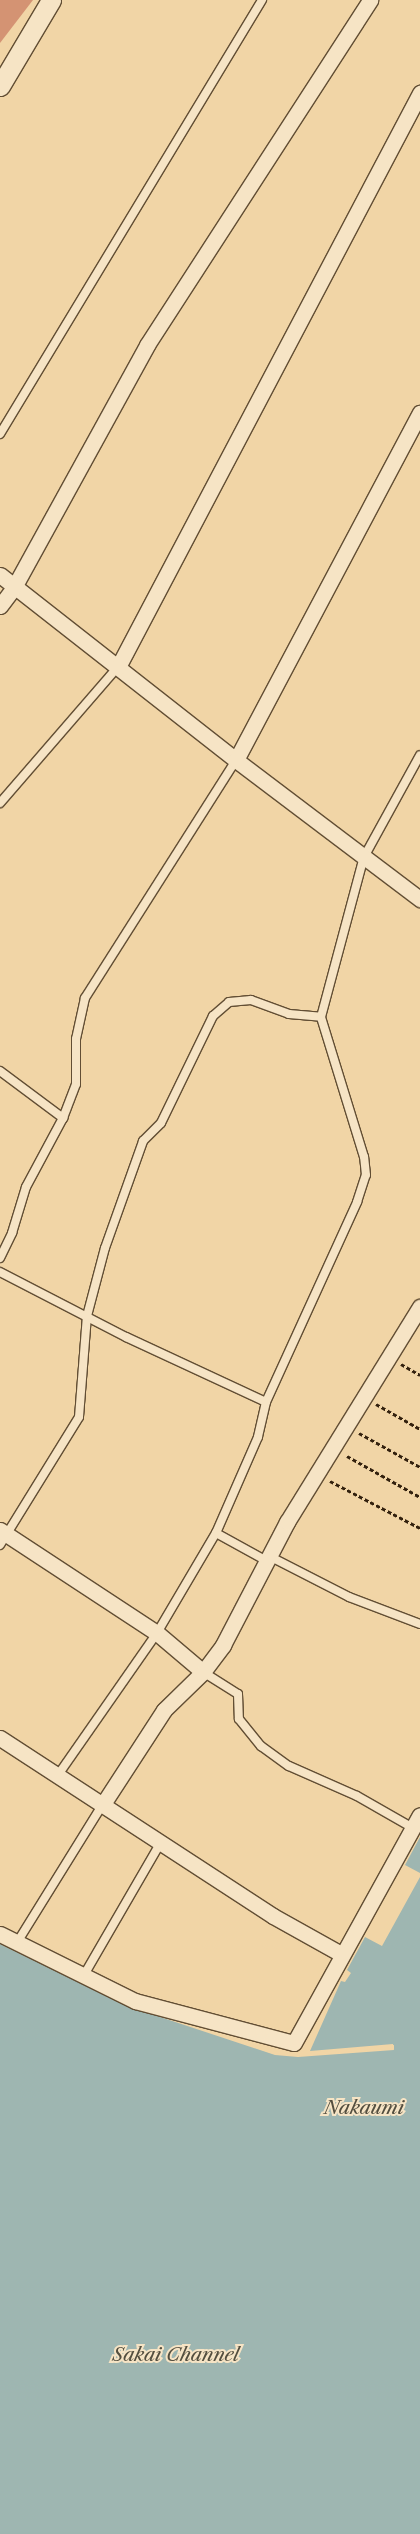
<!DOCTYPE html>
<html>
<head>
<meta charset="utf-8">
<style>
  body { margin:0 }
  #map { position:relative; width:420px; height:2534px; overflow:hidden; background:#f1d5a6; font-family:"Libre Caslon Text",serif }
  div>[style] { position:absolute }
  .water>* { inset:0; background:#9eb6b1 }
  .pier>* { inset:0; background:#f1d5a6 }
  .building>* { inset:0; background:#d49373 }
  .path>* { height:3px; margin-top:-1.5px; transform-origin:0; background:repeating-linear-gradient(90deg,#33210e 0 4px,transparent 0 6.5px) }
  .roads { filter:drop-shadow(1px 0 #624e34) drop-shadow(-1px 0 #624e34) drop-shadow(0 1px #624e34) drop-shadow(0 -1px #624e34) }
  .service>* { height:8px; margin:-4px; padding:0 4px; transform-origin:4px; border-radius:4px; background:#f6e4c5 }
  .minor>* { height:15px; margin:-7.5px; padding:0 7.5px; transform-origin:7.5px; border-radius:7.5px; background:#f6e4c5 }
  .tertiary>* { height:19px; margin:-9.5px; padding:0 9.5px; transform-origin:9.5px; border-radius:9.5px; background:#f6e4c5 }
  span { translate:-50% -50%; white-space:nowrap; text-align:center; line-height:1.15; -webkit-text-stroke:4px #f6e4c5; paint-order:stroke }
  .water-label { font-size:19px; color:#534e3f; font-style:italic }
</style>
</head>
<body>
<div id="map">
  <div class="water">
    <div style="clip-path:polygon(420px 1837px,420px 1873px,405px 1865px)"></div>
    <div style="clip-path:polygon(420px 1877px,420px 2534px,0 2534px,0 1944px,127px 2006px,275px 2055px,298px 2057px,394px 2050px,393px 2044px,310px 2051px,341px 1981px,345px 1982px,351px 1973px,347px 1970px,365px 1937px,382px 1946px)"></div>
  </div>
  <div class="pier">
    <div style="clip-path:polygon(394px 2045px,394px 2049px,299px 2056px,392px 2048px,308px 2052px)"></div>
  </div>
  <div class="building">
    <div style="clip-path:polygon(0 0,33px 0,0 43px)"></div>
  </div>
  <div class="path">
    <div style="left:401px;top:1364px;width:22px;rotate:30deg"></div>
    <div style="left:376px;top:1404px;width:51px;rotate:29.6deg"></div>
    <div style="left:359px;top:1433px;width:70px;rotate:29.1deg"></div>
    <div style="left:347px;top:1456px;width:84px;rotate:29.3deg"></div>
    <div style="left:330px;top:1481px;width:102px;rotate:27.6deg"></div>
  </div>
  <div class="roads">
    <div class="service">
      <div style="left:0;top:434px;width:507px;rotate:-58.88deg"></div>
      <div style="left:0;top:803px;width:180px;rotate:-49.1deg"></div>
      <div style="left:0;top:1071px;width:79px;rotate:36.7deg"></div>
      <div style="left:0;top:1258px;width:28px;rotate:-64deg"></div>
      <div style="left:12px;top:1233px;width:48px;rotate:-73.1deg"></div>
      <div style="left:26px;top:1187px;width:78px;rotate:-61.8deg"></div>
      <div style="left:63px;top:1118px;width:36px;rotate:-69deg"></div>
      <div style="left:76px;top:1084px;width:45px;rotate:-90deg"></div>
      <div style="left:76px;top:1039px;width:42px;rotate:-77.6deg"></div>
      <div style="left:85px;top:998px;width:282px;rotate:-57.6deg"></div>
      <div style="left:0;top:1272px;width:142px;rotate:27.3deg"></div>
      <div style="left:126px;top:1337px;width:154px;rotate:24.9deg"></div>
      <div style="left:266px;top:1402px;width:36px;rotate:103deg"></div>
      <div style="left:258px;top:1437px;width:105px;rotate:113.6deg"></div>
      <div style="left:216px;top:1533px;width:58px;rotate:28.8deg"></div>
      <div style="left:266px;top:1402px;width:220px;rotate:-65.5deg"></div>
      <div style="left:357px;top:1202px;width:28px;rotate:-72deg"></div>
      <div style="left:366px;top:1175px;width:18px;rotate:-96deg"></div>
      <div style="left:364px;top:1157px;width:146px;rotate:-107.1deg"></div>
      <div style="left:321px;top:1017px;width:166px;rotate:-75deg"></div>
      <div style="left:364px;top:857px;width:116px;rotate:-61.2deg"></div>
      <div style="left:0;top:1545px;width:150px;rotate:-58.3deg"></div>
      <div style="left:79px;top:1417px;width:101px;rotate:-85.5deg"></div>
      <div style="left:87px;top:1316px;width:70px;rotate:-75.2deg"></div>
      <div style="left:105px;top:1248px;width:114px;rotate:-70.4deg"></div>
      <div style="left:143px;top:1141px;width:25px;rotate:-45deg"></div>
      <div style="left:161px;top:1123px;width:119px;rotate:-64.1deg"></div>
      <div style="left:213px;top:1016px;width:21px;rotate:-41deg"></div>
      <div style="left:229px;top:1002px;width:22px;rotate:-5deg"></div>
      <div style="left:251px;top:1000px;width:40px;rotate:20.2deg"></div>
      <div style="left:289px;top:1014px;width:32px;rotate:5deg"></div>
      <div style="left:269px;top:1556px;width:90px;rotate:27.1deg"></div>
      <div style="left:349px;top:1597px;width:76px;rotate:20.8deg"></div>
      <div style="left:203px;top:1672px;width:41px;rotate:32.2deg"></div>
      <div style="left:238px;top:1694px;width:25px;rotate:88deg"></div>
      <div style="left:239px;top:1719px;width:35px;rotate:51deg"></div>
      <div style="left:261px;top:1746px;width:34px;rotate:36deg"></div>
      <div style="left:289px;top:1766px;width:74px;rotate:23.8deg"></div>
      <div style="left:357px;top:1796px;width:64px;rotate:29.7deg"></div>
      <div style="left:58px;top:1775px;width:173px;rotate:-55.1deg"></div>
      <div style="left:157px;top:1633px;width:116px;rotate:-59.5deg"></div>
      <div style="left:18px;top:1941px;width:161px;rotate:-58.2deg"></div>
      <div style="left:84px;top:1975px;width:151px;rotate:-59.9deg"></div>
    </div>
    <div class="minor">
      <div style="left:0;top:575px;width:300px;rotate:38.1deg"></div>
      <div style="left:236px;top:760px;width:231px;rotate:37.1deg"></div>
      <div style="left:0;top:606px;width:21px;rotate:-53deg"></div>
      <div style="left:13px;top:589px;width:278px;rotate:-61.2deg"></div>
      <div style="left:147px;top:345px;width:411px;rotate:-57.1deg"></div>
      <div style="left:118px;top:667px;width:649px;rotate:-62.25deg"></div>
      <div style="left:236px;top:760px;width:393px;rotate:-62.1deg"></div>
      <div style="left:0;top:1530px;width:188px;rotate:33.3deg"></div>
      <div style="left:157px;top:1633px;width:60px;rotate:40.3deg"></div>
      <div style="left:0;top:1738px;width:326px;rotate:33.1deg"></div>
      <div style="left:273px;top:1916px;width:78px;rotate:29.2deg"></div>
      <div style="left:103px;top:1804px;width:112px;rotate:-57deg"></div>
      <div style="left:164px;top:1710px;width:54px;rotate:-44.3deg"></div>
      <div style="left:203px;top:1672px;width:34px;rotate:-53deg"></div>
      <div style="left:223px;top:1645px;width:139px;rotate:-62.5deg"></div>
      <div style="left:287px;top:1522px;width:253px;rotate:-58.3deg"></div>
      <div style="left:0;top:1934px;width:151px;rotate:26.4deg"></div>
      <div style="left:135px;top:2001px;width:164px;rotate:14.8deg"></div>
      <div style="left:294px;top:2043px;width:260px;rotate:-61.1deg"></div>
    </div>
    <div class="tertiary">
      <div style="left:0;top:86px;width:100px;rotate:-59.3deg"></div>
    </div>
  </div>
  <div class="water-label">
    <span style="left:364px;top:2108px">Nakaumi</span>
    <span style="left:176px;top:2355px">Sakai Channel</span>
  </div>
</div>
</body>
</html>
